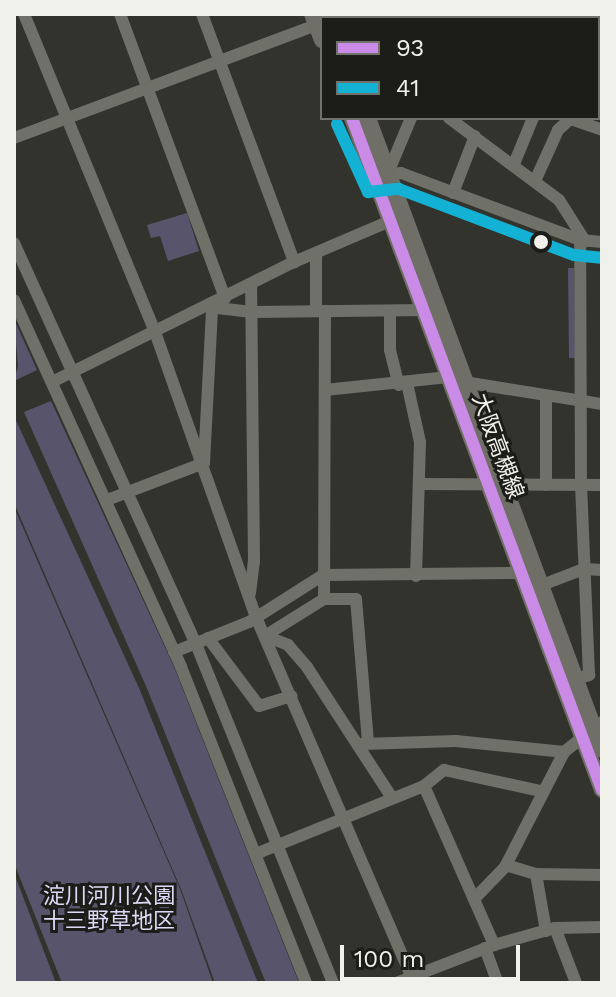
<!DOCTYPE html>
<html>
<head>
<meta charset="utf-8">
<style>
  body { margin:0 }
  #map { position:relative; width:616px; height:997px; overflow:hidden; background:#33332e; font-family:"Work Sans","Noto Sans JP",sans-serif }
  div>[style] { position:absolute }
  .green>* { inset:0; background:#57546b }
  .minor>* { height:12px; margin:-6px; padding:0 6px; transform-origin:6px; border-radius:6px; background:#6f7068 }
  .major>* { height:16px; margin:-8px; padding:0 8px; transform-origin:8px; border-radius:8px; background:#6f6f67 }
  .bus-1>* { height:12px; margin:-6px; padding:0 6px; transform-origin:6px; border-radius:6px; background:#ca8be6 }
  .bus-2>* { height:12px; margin:-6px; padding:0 6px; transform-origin:6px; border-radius:6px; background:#13b2d5 }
  .dots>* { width:22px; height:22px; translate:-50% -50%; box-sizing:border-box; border:4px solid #1c1d18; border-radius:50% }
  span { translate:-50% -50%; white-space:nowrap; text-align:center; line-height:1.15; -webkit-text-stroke:6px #1c1d18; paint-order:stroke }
  .street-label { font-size:22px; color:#f0f1ea }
  .park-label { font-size:22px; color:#ddd9f7 }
  .frame { position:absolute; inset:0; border:16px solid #f0f1ea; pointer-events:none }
  .legend { position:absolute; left:320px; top:16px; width:280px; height:104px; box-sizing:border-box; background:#1c1d18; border:2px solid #71726c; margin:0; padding:10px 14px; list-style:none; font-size:24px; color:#f0f1ea }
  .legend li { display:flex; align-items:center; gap:16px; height:40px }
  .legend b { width:40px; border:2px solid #71726c }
  .scale { position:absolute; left:340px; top:945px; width:180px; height:36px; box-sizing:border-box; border:4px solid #f0f1ea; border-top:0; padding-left:10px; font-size:24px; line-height:28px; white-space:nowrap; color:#f0f1ea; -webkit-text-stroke:6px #1c1d18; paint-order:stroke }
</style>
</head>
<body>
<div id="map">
  <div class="green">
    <div style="clip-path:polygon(187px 213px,199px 251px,168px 261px,160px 236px,151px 238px,147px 225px)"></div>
    <div style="clip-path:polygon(568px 268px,574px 268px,575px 358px,569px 358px)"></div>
    <div style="clip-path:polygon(14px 319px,37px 370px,14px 381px,18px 366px)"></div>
    <div style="clip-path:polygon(51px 401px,174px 667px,299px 983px,266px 983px,146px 686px,24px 412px)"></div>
    <div style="clip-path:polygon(14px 416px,139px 688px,258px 983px,215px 983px,181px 889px,14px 503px)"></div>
    <div style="clip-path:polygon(14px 507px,180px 889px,213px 983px,62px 983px,14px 863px)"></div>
    <div style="clip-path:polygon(14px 873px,56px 983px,14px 983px)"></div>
  </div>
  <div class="minor">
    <div style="left:24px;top:14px;width:344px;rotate:67.6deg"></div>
    <div style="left:155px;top:332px;width:300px;rotate:70.5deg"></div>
    <div style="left:255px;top:615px;width:401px;rotate:66.6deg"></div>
    <div style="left:120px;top:14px;width:303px;rotate:69.7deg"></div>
    <div style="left:202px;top:14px;width:265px;rotate:69.6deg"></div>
    <div style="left:508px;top:14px;width:4px;rotate:90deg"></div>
    <div style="left:438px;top:18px;width:4px;rotate:-90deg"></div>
    <div style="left:573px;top:18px;width:4px;rotate:-90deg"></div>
    <div style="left:449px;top:118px;width:137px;rotate:36.7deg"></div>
    <div style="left:559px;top:200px;width:49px;rotate:57.6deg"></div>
    <div style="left:568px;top:118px;width:36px;rotate:19deg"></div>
    <div style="left:14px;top:138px;width:323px;rotate:-20.5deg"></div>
    <div style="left:317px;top:25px;width:5px;rotate:-68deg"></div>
    <div style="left:514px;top:164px;width:50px;rotate:-67.6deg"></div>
    <div style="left:388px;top:173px;width:60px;rotate:-67.3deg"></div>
    <div style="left:382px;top:175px;width:19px;rotate:-6deg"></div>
    <div style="left:401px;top:173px;width:191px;rotate:20.5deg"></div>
    <div style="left:580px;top:240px;width:22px;rotate:5deg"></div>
    <div style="left:535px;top:181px;width:56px;rotate:-65.7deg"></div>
    <div style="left:558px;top:130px;width:13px;rotate:-42deg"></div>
    <div style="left:453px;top:193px;width:61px;rotate:-68.9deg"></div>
    <div style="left:14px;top:243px;width:440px;rotate:65.6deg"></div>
    <div style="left:196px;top:644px;width:366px;rotate:68deg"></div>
    <div style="left:14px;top:300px;width:403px;rotate:65.5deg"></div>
    <div style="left:181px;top:667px;width:340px;rotate:68.4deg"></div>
    <div style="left:209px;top:307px;width:43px;rotate:6.6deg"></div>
    <div style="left:252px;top:312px;width:172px;rotate:-0.7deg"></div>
    <div style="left:316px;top:311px;width:58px;rotate:-90deg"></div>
    <div style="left:390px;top:311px;width:39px;rotate:90deg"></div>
    <div style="left:390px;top:350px;width:36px;rotate:76deg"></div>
    <div style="left:52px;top:382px;width:270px;rotate:-26.4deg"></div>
    <div style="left:294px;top:262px;width:112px;rotate:-23.1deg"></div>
    <div style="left:464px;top:382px;width:140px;rotate:9.1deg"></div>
    <div style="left:407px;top:383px;width:60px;rotate:77.6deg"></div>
    <div style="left:420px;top:442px;width:134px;rotate:91.7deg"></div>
    <div style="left:325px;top:390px;width:124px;rotate:-6deg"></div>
    <div style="left:420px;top:484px;width:182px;rotate:0.3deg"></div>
    <div style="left:546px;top:485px;width:87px;rotate:-90deg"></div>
    <div style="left:107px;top:500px;width:104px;rotate:-20.9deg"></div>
    <div style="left:204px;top:463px;width:152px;rotate:-87deg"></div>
    <div style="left:542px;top:585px;width:45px;rotate:-20.9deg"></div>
    <div style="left:584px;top:569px;width:18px;rotate:3deg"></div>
    <div style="left:250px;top:593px;width:31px;rotate:-83deg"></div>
    <div style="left:254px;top:562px;width:278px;rotate:-90.6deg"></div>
    <div style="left:324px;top:599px;width:288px;rotate:-89.8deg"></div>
    <div style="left:268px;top:634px;width:66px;rotate:-32deg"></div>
    <div style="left:324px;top:599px;width:32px"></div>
    <div style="left:356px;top:599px;width:143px;rotate:85.2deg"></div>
    <div style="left:265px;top:636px;width:25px;rotate:21deg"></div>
    <div style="left:288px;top:645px;width:29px;rotate:49deg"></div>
    <div style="left:307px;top:667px;width:156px;rotate:57deg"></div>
    <div style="left:208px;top:638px;width:85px;rotate:53.1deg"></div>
    <div style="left:259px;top:706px;width:34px;rotate:-17deg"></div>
    <div style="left:174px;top:652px;width:81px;rotate:-21.8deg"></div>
    <div style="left:249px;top:622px;width:88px;rotate:-32.4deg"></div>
    <div style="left:323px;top:575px;width:200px;rotate:-0.6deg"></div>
    <div style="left:576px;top:679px;width:14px;rotate:-17deg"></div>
    <div style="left:589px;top:675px;width:190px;rotate:-92.4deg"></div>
    <div style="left:581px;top:485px;width:245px;rotate:-90.2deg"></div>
    <div style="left:362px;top:744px;width:94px;rotate:-1.8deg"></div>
    <div style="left:456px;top:741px;width:109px;rotate:5.8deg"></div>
    <div style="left:424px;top:786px;width:26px;rotate:-39deg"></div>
    <div style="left:444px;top:770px;width:98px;rotate:12.3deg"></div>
    <div style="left:258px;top:853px;width:179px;rotate:-22deg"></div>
    <div style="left:424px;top:786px;width:174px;rotate:66.2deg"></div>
    <div style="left:506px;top:865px;width:31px;rotate:17deg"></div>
    <div style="left:536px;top:874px;width:66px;rotate:0.9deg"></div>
    <div style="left:536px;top:874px;width:58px;rotate:80deg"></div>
    <div style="left:475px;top:898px;width:43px;rotate:-45.9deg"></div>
    <div style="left:505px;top:867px;width:129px;rotate:-62.8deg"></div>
    <div style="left:564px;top:752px;width:48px;rotate:-38.3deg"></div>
    <div style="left:555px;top:928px;width:59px;rotate:69.1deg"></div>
    <div style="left:485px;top:948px;width:37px;rotate:70deg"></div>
    <div style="left:396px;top:983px;width:105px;rotate:-21.2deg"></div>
    <div style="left:494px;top:945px;width:63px;rotate:-15.6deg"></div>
    <div style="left:555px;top:928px;width:47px;rotate:-1.2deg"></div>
  </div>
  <div class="major">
    <div style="left:312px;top:14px;width:28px;rotate:69deg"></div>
    <div style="left:328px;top:14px;width:4px;rotate:63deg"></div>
    <div style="left:352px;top:118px;width:717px;rotate:69.59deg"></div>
    <div style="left:368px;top:118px;width:674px;rotate:69.68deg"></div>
  </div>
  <div class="bus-1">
    <div style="left:352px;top:118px;width:717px;rotate:69.59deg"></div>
  </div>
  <div class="bus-2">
    <div style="left:337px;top:124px;width:75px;rotate:65.5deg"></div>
    <div style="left:368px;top:192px;width:31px;rotate:-6deg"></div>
    <div style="left:399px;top:189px;width:187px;rotate:20.7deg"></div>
    <div style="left:574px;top:255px;width:27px;rotate:6deg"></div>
  </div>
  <div class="dots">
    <div style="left:541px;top:242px;background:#f0f1ea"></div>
  </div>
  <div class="street-label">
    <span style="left:498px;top:446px;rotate:70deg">大阪高槻線</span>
  </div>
  <div class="park-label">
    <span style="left:109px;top:908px">淀川河川公園<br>十三野草地区</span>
  </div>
  <div class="frame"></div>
  <ul class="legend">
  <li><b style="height:10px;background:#ca8be6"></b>93</li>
  <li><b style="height:10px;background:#13b2d5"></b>41</li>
  </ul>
  <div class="scale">100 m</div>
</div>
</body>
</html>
